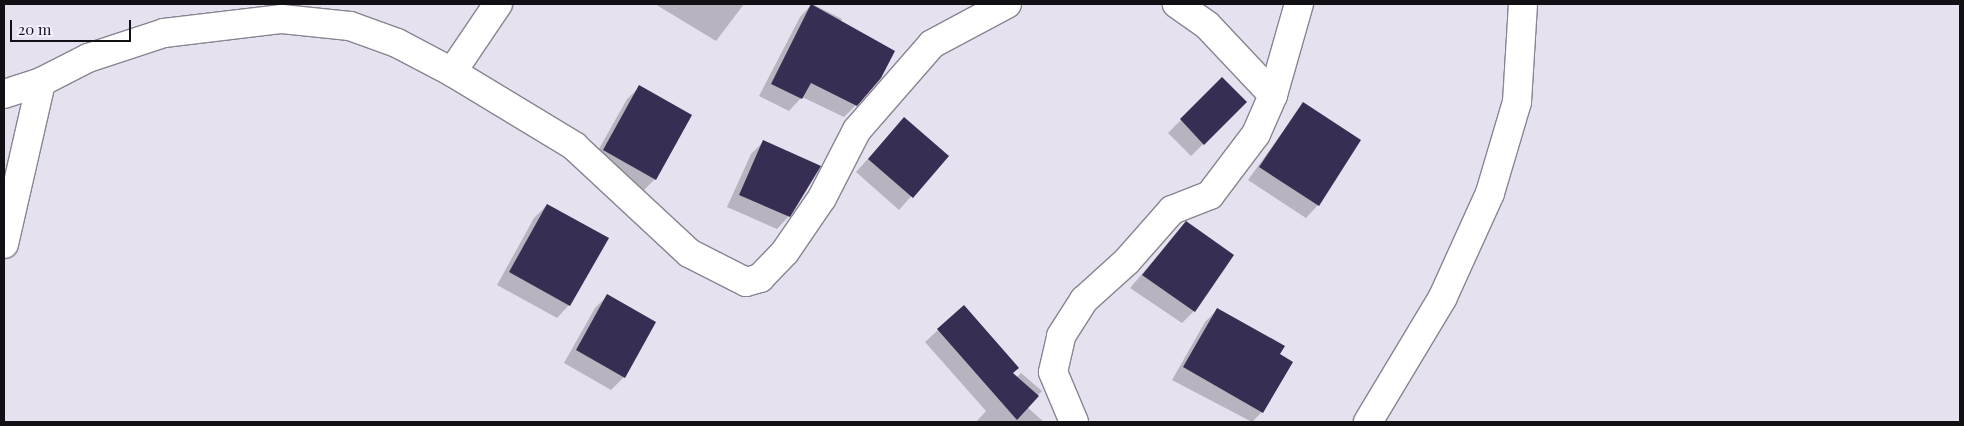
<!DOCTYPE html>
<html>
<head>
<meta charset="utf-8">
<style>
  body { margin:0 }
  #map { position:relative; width:1964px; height:426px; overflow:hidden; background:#e5e1ef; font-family:"Playfair Display",serif }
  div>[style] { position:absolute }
  .shadow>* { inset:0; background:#0003 }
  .building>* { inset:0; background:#382e53 }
  .roads { filter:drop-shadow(1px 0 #888491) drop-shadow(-1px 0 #888491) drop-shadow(0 1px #888491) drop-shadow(0 -1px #888491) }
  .street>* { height:28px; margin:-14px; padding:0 14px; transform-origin:14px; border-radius:14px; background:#fff }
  span { translate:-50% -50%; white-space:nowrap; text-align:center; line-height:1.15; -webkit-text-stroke:5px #f2eefc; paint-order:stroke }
  .frame { position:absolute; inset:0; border:5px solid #121015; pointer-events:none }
  .scale { position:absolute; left:10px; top:20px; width:121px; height:22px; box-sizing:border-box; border:2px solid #121015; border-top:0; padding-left:6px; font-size:15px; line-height:18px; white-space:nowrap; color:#121015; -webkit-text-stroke:4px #f2eefc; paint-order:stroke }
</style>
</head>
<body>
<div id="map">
  <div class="shadow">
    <div style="clip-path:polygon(655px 4px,744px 4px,716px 41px)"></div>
    <div style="clip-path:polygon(812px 4px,842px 19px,839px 24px,856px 105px,844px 117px,802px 97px,789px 111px,759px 96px,800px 17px)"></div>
    <div style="clip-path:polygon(1222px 79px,1246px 102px,1191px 156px,1168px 133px)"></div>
    <div style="clip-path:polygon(640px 87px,691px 116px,655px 179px,642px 192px,591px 163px,627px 99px)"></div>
    <div style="clip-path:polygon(1303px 104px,1318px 205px,1306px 218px,1248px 180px)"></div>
    <div style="clip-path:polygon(904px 119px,947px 156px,899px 210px,856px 172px)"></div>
    <div style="clip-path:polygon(764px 141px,789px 216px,777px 229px,727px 207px,751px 154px)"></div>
    <div style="clip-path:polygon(547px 205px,569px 305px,557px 318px,497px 285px,534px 218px)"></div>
    <div style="clip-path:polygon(1186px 223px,1194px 311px,1182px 323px,1130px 288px)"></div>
    <div style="clip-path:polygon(607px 296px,624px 377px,611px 390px,564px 363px,595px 308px)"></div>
    <div style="clip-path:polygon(1218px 309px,1279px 355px,1262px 412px,1252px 422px,1172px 380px,1205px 322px)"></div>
    <div style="clip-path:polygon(938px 330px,1017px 377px,1021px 373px,1042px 391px,1027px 407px,1044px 422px,976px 422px,986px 411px,925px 342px)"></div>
  </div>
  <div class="building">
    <div style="clip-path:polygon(811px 4px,895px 51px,881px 78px,857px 106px,811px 83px,802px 99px,771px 84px)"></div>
    <div style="clip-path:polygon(1222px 77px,1247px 102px,1204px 145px,1180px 119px)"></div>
    <div style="clip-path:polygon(639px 85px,692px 115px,656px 180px,603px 150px)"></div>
    <div style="clip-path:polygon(1303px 102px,1361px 140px,1319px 206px,1259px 167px)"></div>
    <div style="clip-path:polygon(904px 117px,949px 156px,913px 198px,868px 159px)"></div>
    <div style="clip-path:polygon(763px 140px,821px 166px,790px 217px,739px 195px)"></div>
    <div style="clip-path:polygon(547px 204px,609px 238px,570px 306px,509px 272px)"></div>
    <div style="clip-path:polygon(1186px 221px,1234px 255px,1195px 312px,1142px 275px)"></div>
    <div style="clip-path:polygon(607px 294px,656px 322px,625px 378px,576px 350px)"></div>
    <div style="clip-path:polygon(964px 305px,1019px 368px,1013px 373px,1039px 396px,1017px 420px,937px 329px)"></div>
    <div style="clip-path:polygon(1217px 308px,1285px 346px,1280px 354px,1293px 362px,1263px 413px,1183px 367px)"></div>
  </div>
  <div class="roads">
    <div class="street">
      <div style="left:452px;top:72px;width:82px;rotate:-55.9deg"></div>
      <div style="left:4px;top:94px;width:39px;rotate:-18deg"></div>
      <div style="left:41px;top:82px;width:53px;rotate:-27.1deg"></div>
      <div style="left:88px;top:58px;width:80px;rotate:-18.2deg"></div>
      <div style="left:164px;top:33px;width:119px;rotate:-6.8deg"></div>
      <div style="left:282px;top:19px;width:68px;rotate:5.9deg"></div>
      <div style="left:350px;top:26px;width:50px;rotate:19.9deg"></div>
      <div style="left:397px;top:43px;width:62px;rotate:27.8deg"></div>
      <div style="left:452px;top:72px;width:143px;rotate:31.2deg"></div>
      <div style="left:574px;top:146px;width:157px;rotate:42.9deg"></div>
      <div style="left:689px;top:253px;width:64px;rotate:27deg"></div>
      <div style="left:746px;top:282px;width:15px;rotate:-16deg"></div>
      <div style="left:760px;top:278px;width:36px;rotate:-46deg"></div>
      <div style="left:785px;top:252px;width:65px;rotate:-55.6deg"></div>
      <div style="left:822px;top:198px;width:76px;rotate:-62.8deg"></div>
      <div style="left:857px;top:130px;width:114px;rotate:-48.9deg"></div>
      <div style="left:932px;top:44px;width:85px;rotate:-28.1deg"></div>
      <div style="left:1273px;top:95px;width:95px;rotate:-74.1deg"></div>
      <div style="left:4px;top:244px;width:166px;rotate:-77.1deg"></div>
      <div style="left:1074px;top:422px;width:54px;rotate:-112.8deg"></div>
      <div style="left:1053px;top:372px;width:37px;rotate:-77deg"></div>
      <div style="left:1061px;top:336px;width:43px;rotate:-57.4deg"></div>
      <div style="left:1084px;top:300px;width:58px;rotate:-42.2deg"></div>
      <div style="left:1127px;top:261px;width:68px;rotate:-48.6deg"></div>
      <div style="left:1172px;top:210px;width:41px;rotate:-21.5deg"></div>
      <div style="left:1210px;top:195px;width:76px;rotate:-53deg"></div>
      <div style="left:1256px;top:134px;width:43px;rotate:-66.4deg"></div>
      <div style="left:1273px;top:95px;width:96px;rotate:-133.3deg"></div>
      <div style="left:1207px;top:25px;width:37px;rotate:-145deg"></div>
      <div style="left:1368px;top:422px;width:144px;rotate:-59deg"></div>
      <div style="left:1442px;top:299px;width:116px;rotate:-65.6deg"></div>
      <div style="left:1490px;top:193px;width:95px;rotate:-73.5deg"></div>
      <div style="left:1517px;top:102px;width:98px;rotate:-86.5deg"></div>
    </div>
  </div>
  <div class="frame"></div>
  <div class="scale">20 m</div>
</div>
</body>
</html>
